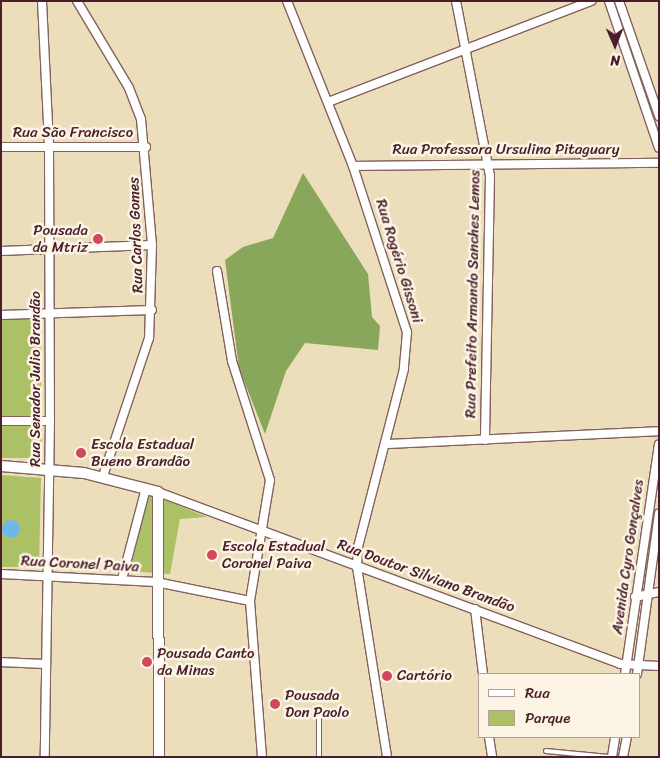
<!DOCTYPE html>
<html>
<head>
<meta charset="utf-8">
<style>
  body { margin:0 }
  #map { position:relative; width:660px; height:758px; overflow:hidden; background:#ecdebb; font-family:Sriracha,sans-serif }
  div>[style] { position:absolute }
  .green>* { inset:0; background:#acc166 }
  .forest>* { inset:0; background:#89a75b }
  .water>* { inset:0; background:#6db9e6 }
  .round { border-radius:50% }
  .roads { filter:drop-shadow(1px 0 #83625d) drop-shadow(-1px 0 #83625d) drop-shadow(0 1px #83625d) drop-shadow(0 -1px #83625d) }
  .service>* { height:4px; margin:-2px; padding:0 2px; transform-origin:2px; border-radius:2px; background:#fff }
  .minor>* { height:8px; margin:-4px; padding:0 4px; transform-origin:4px; border-radius:4px; background:#fff }
  .tertiary>* { height:10px; margin:-5px; padding:0 5px; transform-origin:5px; border-radius:5px; background:#fff }
  .dots>* { width:14px; height:14px; translate:-50% -50%; box-sizing:border-box; border:2px solid #fcf5e5; border-radius:50% }
  span { translate:-50% -50%; white-space:nowrap; text-align:center; line-height:1.15; -webkit-text-stroke:5px #fcf5e5; paint-order:stroke }
  .street-label { font-size:15px; color:#4a1f2b }
  .poi-label { font-size:15px; color:#4a1f2b }
  .right { translate:-100% -50%; text-align:right }
  .left { translate:0 -50%; text-align:left }
  .frame { position:absolute; inset:0; border:2px solid #4a1f2b; pointer-events:none }
  .legend { position:absolute; left:478px; top:673px; width:162px; height:65px; box-sizing:border-box; background:#fcf5e5; border:1px solid #b59f9b; margin:0; padding:6px 9px; list-style:none; font-size:15px; color:#4a1f2b }
  .legend li { display:flex; align-items:center; gap:10px; height:25px }
  .legend b { width:25px; border:1px solid #b59f9b }
  .north { position:absolute; left:590px; top:20px; width:50px; height:50px; -webkit-text-stroke:4px #fcf5e5; paint-order:stroke; rotate:179deg; font-size:14px; font-weight:700; line-height:20px; text-align:center; color:#4a1f2b }
  .north::after { content:''; display:block; margin:auto; width:18px; height:22px; background:#4a1f2b; clip-path:polygon(50% 0,100% 100%,50% 72%,0 100%) }
</style>
</head>
<body>
<div id="map">
  <div class="green">
    <div style="clip-path:polygon(40px 317px,42px 458px,1px 458px,1px 318px)"></div>
    <div style="clip-path:polygon(1px 475px,41px 478px,39px 567px,1px 567px)"></div>
    <div style="clip-path:polygon(150px 494px,207px 517px,180px 519px,170px 574px,128px 571px)"></div>
  </div>
  <div class="forest">
    <div style="clip-path:polygon(303px 173px,368px 274px,372px 317px,380px 326px,378px 350px,305px 343px,286px 371px,265px 434px,239px 368px,225px 260px,243px 247px,273px 238px)"></div>
  </div>
  <div class="water">
    <div class="round" style="left:2px;top:520px;width:18px;height:18px"></div>
  </div>
  <div class="roads">
    <div class="service">
      <div style="left:319px;top:715px;width:42px;rotate:90deg"></div>
      <div style="left:546px;top:751px;width:63px;rotate:5.4deg"></div>
    </div>
    <div class="minor">
      <div style="left:42px;top:1px;width:145px;rotate:87.2deg"></div>
      <div style="left:49px;top:146px;width:275px;rotate:89.8deg"></div>
      <div style="left:50px;top:421px;width:336px;rotate:90.9deg"></div>
      <div style="left:77px;top:1px;width:101px;rotate:59.1deg"></div>
      <div style="left:129px;top:88px;width:33px;rotate:69deg"></div>
      <div style="left:141px;top:119px;width:126px;rotate:85deg"></div>
      <div style="left:152px;top:245px;width:93px;rotate:91.8deg"></div>
      <div style="left:149px;top:338px;width:145px;rotate:108.4deg"></div>
      <div style="left:287px;top:1px;width:178px;rotate:68.2deg"></div>
      <div style="left:353px;top:166px;width:175px;rotate:72deg"></div>
      <div style="left:407px;top:332px;width:37px;rotate:95deg"></div>
      <div style="left:404px;top:369px;width:184px;rotate:104.5deg"></div>
      <div style="left:358px;top:547px;width:20px;rotate:93deg"></div>
      <div style="left:357px;top:567px;width:192px;rotate:81deg"></div>
      <div style="left:456px;top:1px;width:178px;rotate:79deg"></div>
      <div style="left:490px;top:176px;width:264px;rotate:91.1deg"></div>
      <div style="left:609px;top:1px;width:155px;rotate:71.2deg"></div>
      <div style="left:619px;top:1px;width:122px;rotate:70.8deg"></div>
      <div style="left:328px;top:102px;width:282px;rotate:-21deg"></div>
      <div style="left:1px;top:147px;width:145px"></div>
      <div style="left:353px;top:166px;width:306px;rotate:-0.6deg"></div>
      <div style="left:1px;top:251px;width:151px;rotate:-2.3deg"></div>
      <div style="left:217px;top:271px;width:91px;rotate:80.5deg"></div>
      <div style="left:232px;top:361px;width:125px;rotate:72.3deg"></div>
      <div style="left:270px;top:480px;width:123px;rotate:99.4deg"></div>
      <div style="left:250px;top:601px;width:156px;rotate:85.6deg"></div>
      <div style="left:1px;top:315px;width:151px;rotate:-1.9deg"></div>
      <div style="left:1px;top:421px;width:49px"></div>
      <div style="left:387px;top:444px;width:272px;rotate:-2.7deg"></div>
      <div style="left:158px;top:492px;width:493px;rotate:20.4deg"></div>
      <div style="left:620px;top:664px;width:39px;rotate:3deg"></div>
      <div style="left:1px;top:574px;width:155px;rotate:3deg"></div>
      <div style="left:156px;top:582px;width:96px;rotate:11.4deg"></div>
      <div style="left:122px;top:579px;width:94px;rotate:-75.2deg"></div>
      <div style="left:635px;top:597px;width:25px;rotate:-12deg"></div>
      <div style="left:475px;top:609px;width:65px;rotate:83deg"></div>
      <div style="left:1px;top:662px;width:45px;rotate:2.5deg"></div>
      <div style="left:625px;top:674px;width:232px;rotate:-81.6deg"></div>
      <div style="left:637px;top:674px;width:162px;rotate:-82.2deg"></div>
      <div style="left:489px;top:737px;width:20px;rotate:81deg"></div>
      <div style="left:612px;top:757px;width:20px;rotate:-81deg"></div>
      <div style="left:623px;top:757px;width:20px;rotate:-79deg"></div>
    </div>
    <div class="tertiary">
      <div style="left:1px;top:466px;width:83px;rotate:4.8deg"></div>
      <div style="left:84px;top:473px;width:76px;rotate:14.4deg"></div>
      <div style="left:158px;top:492px;width:265px;rotate:89.8deg"></div>
    </div>
  </div>
  <div class="dots">
    <div style="left:98px;top:239px;background:#d1495b"></div>
    <div style="left:81px;top:453px;background:#d1495b"></div>
    <div style="left:212px;top:555px;background:#d1495b"></div>
    <div style="left:147px;top:662px;background:#d1495b"></div>
    <div style="left:387px;top:676px;background:#d1495b"></div>
    <div style="left:275px;top:704px;background:#d1495b"></div>
  </div>
  <div class="street-label">
    <span style="left:73px;top:133px">Rua São Francisco</span>
    <span style="left:506px;top:150px">Rua Professora Ursulina Pitaguary</span>
    <span style="left:136px;top:235px;rotate:-92deg">Rua Carlos Gomes</span>
    <span style="left:399px;top:261px;rotate:73deg">Rua Rogério Gissoni</span>
    <span style="left:473px;top:294px;rotate:-89deg">Rua Prefeito Armando Sanches Lemos</span>
    <span style="left:36px;top:379px;rotate:-90deg">Rua Senador Julio Brandão</span>
    <span style="left:628px;top:557px;rotate:-82deg">Avenida Cyro Gonçalves</span>
    <span style="left:80px;top:564px;rotate:3deg">Rua Coronel Paiva</span>
    <span style="left:426px;top:576px;rotate:20deg">Rua Doutor Silviano Brandão</span>
  </div>
  <div class="poi-label">
    <span class="right" style="left:88px;top:239px">Pousada<br>da Mtriz</span>
    <span class="left" style="left:91px;top:453px">Escola Estadual<br>Bueno Brandão</span>
    <span class="left" style="left:222px;top:555px">Escola Estadual<br>Coronel Paiva</span>
    <span class="left" style="left:157px;top:662px">Pousada Canto<br>da Minas</span>
    <span class="left" style="left:397px;top:676px">Cartório</span>
    <span class="left" style="left:285px;top:704px">Pousada<br>Don Paolo</span>
  </div>
  <div class="frame"></div>
  <ul class="legend">
  <li><b style="height:6px;background:#fff"></b>Rua</li>
  <li><b style="height:14px;background:#acc166"></b>Parque</li>
  </ul>
  <div class="north">N</div>
</div>
</body>
</html>
